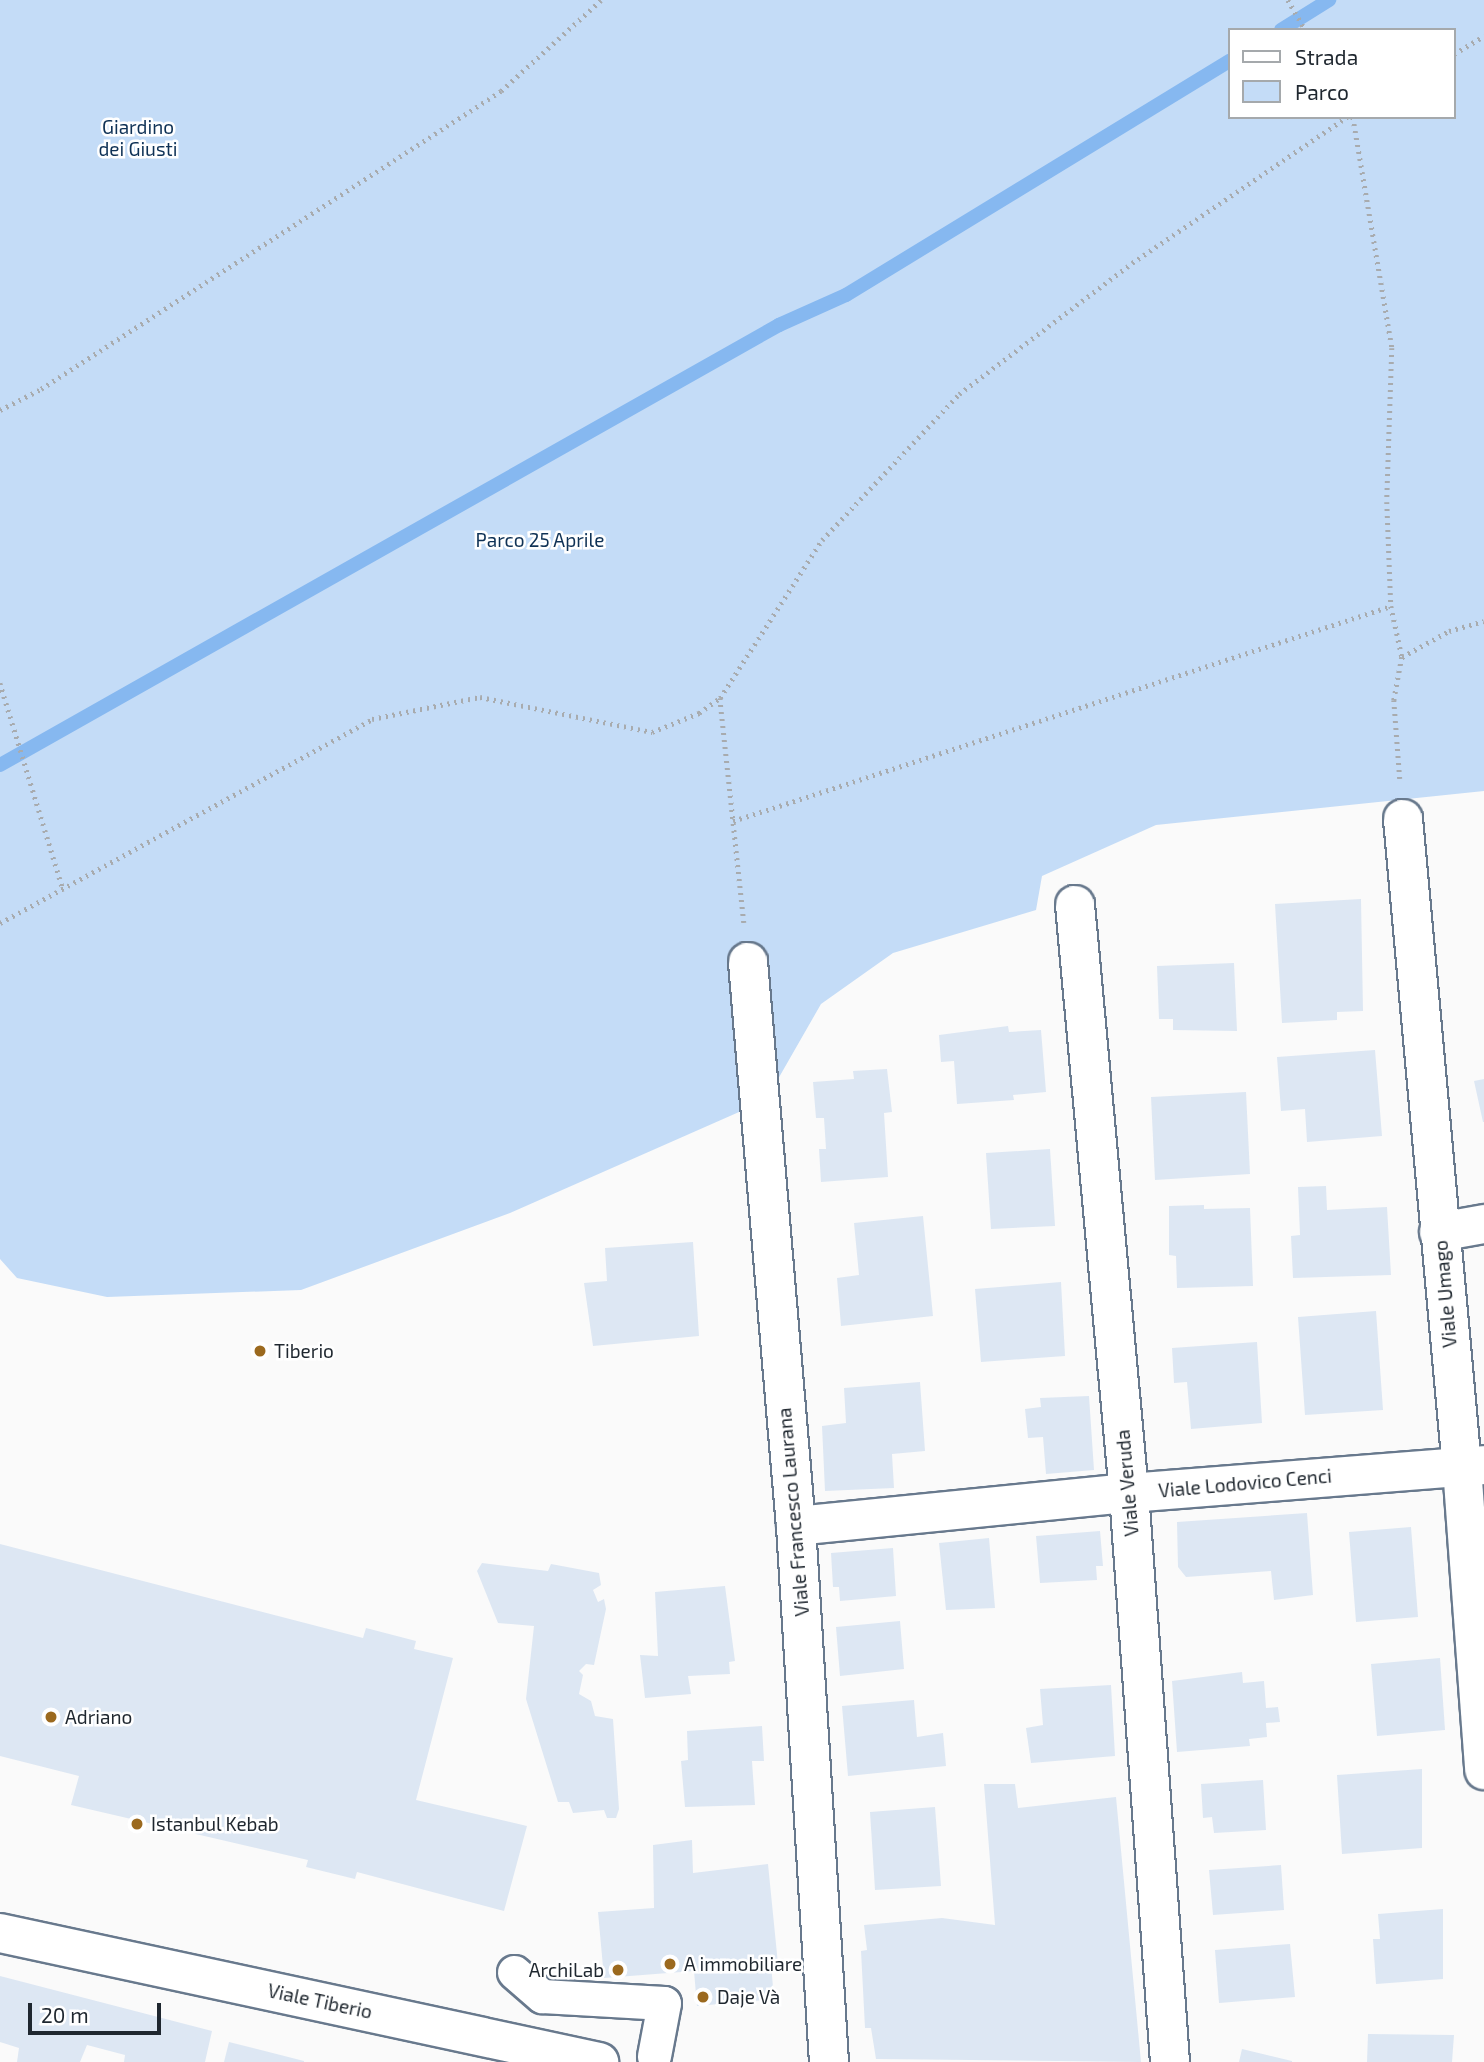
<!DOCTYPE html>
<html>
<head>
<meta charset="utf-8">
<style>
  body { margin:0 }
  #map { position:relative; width:1484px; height:2062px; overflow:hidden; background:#fafafa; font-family:"Exo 2",sans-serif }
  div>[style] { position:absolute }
  .green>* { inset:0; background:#c4dcf7 }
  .stream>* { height:14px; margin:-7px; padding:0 7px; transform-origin:7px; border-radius:7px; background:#86b8f0 }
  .building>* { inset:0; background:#dde7f3 }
  .path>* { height:4.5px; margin-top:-2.25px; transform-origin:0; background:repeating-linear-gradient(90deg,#a8abae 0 2px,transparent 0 7px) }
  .roads { filter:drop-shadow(2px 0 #68798d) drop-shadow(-2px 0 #68798d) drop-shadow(0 2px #68798d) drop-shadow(0 -2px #68798d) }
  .pedestrian>* { height:33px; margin:-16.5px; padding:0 16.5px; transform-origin:16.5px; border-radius:16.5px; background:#fff }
  .minor>* { height:38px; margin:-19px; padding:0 19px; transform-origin:19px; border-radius:19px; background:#fff }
  .tertiary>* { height:38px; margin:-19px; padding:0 19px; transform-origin:19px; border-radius:19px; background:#fff }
  .dots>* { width:19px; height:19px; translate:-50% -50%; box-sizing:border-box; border:4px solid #fff; border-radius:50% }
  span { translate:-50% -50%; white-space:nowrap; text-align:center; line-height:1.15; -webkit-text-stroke:5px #fff; paint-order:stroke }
  .park-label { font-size:19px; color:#0f3256 }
  .street-label { font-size:19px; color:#1f272f }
  .poi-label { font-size:19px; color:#1f272f }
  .left { translate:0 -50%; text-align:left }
  .right { translate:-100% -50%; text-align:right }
  .legend { position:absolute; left:1228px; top:28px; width:228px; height:91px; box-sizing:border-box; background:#fff; border:2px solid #a5a9ac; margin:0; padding:9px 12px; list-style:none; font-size:21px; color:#1f272f }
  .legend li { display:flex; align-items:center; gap:14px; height:35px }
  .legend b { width:35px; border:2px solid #a5a9ac }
  .scale { position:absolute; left:28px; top:2003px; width:133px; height:32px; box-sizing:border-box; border:4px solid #1f272f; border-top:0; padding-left:9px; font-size:21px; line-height:24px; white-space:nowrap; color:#1f272f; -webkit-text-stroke:5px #fff; paint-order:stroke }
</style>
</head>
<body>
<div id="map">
  <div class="green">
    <div style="clip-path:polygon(evenodd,0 0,1484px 0,1484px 791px,1156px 825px,1042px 876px,1036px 910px,893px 953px,821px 1004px,766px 1100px,510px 1213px,301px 1290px,107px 1297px,17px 1278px,0 1259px,0 0,1230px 30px,1454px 30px,1454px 117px,1230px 117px,1230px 30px)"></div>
  </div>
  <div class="stream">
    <div style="left:1281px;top:30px;width:57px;rotate:-32deg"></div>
    <div style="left:0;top:765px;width:895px;rotate:-29.46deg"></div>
    <div style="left:779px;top:325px;width:73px;rotate:-24.1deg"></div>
    <div style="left:846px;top:295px;width:450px;rotate:-31.4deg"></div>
  </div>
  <div class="building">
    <div style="clip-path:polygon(1361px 899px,1363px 1011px,1337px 1012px,1337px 1020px,1282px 1023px,1275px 904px)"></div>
    <div style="clip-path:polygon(1234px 963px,1237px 1031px,1173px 1030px,1173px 1019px,1159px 1019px,1157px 966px)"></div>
    <div style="clip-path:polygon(1008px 1026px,1009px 1032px,1041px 1030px,1046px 1092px,1013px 1095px,1014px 1100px,957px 1104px,954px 1061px,941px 1062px,939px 1035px)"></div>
    <div style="clip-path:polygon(1375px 1050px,1382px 1136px,1307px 1142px,1305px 1109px,1281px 1111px,1277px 1057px)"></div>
    <div style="clip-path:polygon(887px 1069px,892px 1112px,884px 1113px,888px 1177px,821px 1182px,819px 1149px,826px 1149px,824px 1118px,816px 1118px,813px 1082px,854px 1079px,853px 1071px)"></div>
    <div style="clip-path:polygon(1484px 1079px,1484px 1122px,1483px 1122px,1474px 1081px)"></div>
    <div style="clip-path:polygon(1246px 1092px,1250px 1174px,1155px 1180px,1151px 1097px)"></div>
    <div style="clip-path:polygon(1050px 1149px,1055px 1226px,991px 1229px,986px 1153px)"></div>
    <div style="clip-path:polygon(1326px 1186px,1327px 1210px,1387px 1207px,1391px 1275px,1293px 1278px,1291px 1236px,1300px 1235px,1298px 1187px)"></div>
    <div style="clip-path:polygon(1204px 1205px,1204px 1209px,1250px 1208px,1253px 1286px,1177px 1288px,1176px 1256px,1169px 1255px,1169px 1206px)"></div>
    <div style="clip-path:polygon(923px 1216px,933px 1316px,841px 1326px,837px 1278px,859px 1275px,854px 1223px)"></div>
    <div style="clip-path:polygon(693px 1242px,699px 1336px,593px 1346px,584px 1283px,607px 1281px,605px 1248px)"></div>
    <div style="clip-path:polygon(1061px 1282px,1065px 1356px,981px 1362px,975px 1289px)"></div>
    <div style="clip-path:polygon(1376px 1311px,1383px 1410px,1305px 1415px,1298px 1317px)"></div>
    <div style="clip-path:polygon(1257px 1342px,1262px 1423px,1191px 1429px,1187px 1382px,1174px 1383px,1172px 1348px)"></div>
    <div style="clip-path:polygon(920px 1382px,925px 1451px,892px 1454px,894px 1488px,825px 1491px,822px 1426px,846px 1423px,844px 1388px)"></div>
    <div style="clip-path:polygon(1089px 1396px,1094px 1470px,1046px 1474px,1043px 1437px,1028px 1438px,1025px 1409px,1041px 1407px,1040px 1398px)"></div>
    <div style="clip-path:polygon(1307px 1513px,1313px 1595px,1274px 1600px,1271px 1571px,1186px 1577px,1178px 1567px,1177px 1522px)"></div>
    <div style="clip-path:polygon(1411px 1527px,1418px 1617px,1356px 1622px,1349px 1532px)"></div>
    <div style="clip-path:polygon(1100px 1531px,1103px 1566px,1096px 1566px,1097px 1580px,1040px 1583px,1036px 1536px)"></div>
    <div style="clip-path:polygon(989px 1538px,995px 1608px,946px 1610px,939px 1543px)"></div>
    <div style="clip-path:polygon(0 1544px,363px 1638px,366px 1628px,416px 1641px,414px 1649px,453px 1658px,416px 1800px,527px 1826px,504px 1911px,357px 1872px,355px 1879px,306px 1867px,308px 1860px,71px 1805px,79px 1776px,0 1756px)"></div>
    <div style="clip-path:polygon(893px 1548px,896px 1596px,840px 1601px,839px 1587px,833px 1587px,831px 1553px)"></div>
    <div style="clip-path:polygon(482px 1563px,548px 1571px,551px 1564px,599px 1573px,601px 1585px,593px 1590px,598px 1602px,604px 1599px,606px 1609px,594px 1665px,586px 1664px,579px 1671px,583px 1675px,579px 1694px,591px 1701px,595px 1716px,613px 1719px,619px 1809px,616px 1818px,607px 1818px,604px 1810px,573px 1813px,569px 1802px,558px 1802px,526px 1699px,534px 1626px,498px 1623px,477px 1571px)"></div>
    <div style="clip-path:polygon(725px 1586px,735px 1661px,729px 1662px,730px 1674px,688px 1676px,691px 1694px,645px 1698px,640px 1655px,658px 1656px,655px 1592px)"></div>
    <div style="clip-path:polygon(900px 1621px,904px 1669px,840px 1676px,836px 1627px)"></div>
    <div style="clip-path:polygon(1440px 1658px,1445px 1730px,1377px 1736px,1371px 1664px)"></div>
    <div style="clip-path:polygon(1242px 1672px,1243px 1683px,1264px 1681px,1266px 1708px,1278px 1707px,1280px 1722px,1266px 1723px,1267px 1737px,1249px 1739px,1250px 1746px,1177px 1752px,1172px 1681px)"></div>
    <div style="clip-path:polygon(1111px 1685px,1115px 1756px,1031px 1763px,1026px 1728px,1043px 1725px,1040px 1689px)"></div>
    <div style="clip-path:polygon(914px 1700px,917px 1737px,943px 1733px,946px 1766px,848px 1776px,842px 1706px)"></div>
    <div style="clip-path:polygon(762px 1726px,764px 1761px,752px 1761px,755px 1805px,685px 1807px,681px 1761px,688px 1760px,687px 1731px)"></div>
    <div style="clip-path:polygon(1422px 1769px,1422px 1848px,1342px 1854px,1337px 1775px)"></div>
    <div style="clip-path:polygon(1263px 1780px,1266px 1830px,1214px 1833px,1212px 1817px,1203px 1818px,1201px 1784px)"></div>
    <div style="clip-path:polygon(984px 1784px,1015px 1784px,1018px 1808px,1116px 1797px,1141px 2062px,876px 2059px,871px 2028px,865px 2028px,861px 1951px,867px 1950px,864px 1925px,942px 1918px,995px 1925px)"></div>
    <div style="clip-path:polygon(935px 1807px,941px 1886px,875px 1890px,870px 1812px)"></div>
    <div style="clip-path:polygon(692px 1840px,693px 1873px,768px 1864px,778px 1964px,771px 1964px,774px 1999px,697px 2006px,694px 1971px,604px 1978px,598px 1912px,654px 1908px,653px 1845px)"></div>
    <div style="clip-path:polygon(1281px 1865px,1284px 1910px,1213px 1915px,1209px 1870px)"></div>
    <div style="clip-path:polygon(1443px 1909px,1443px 1979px,1376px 1984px,1373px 1939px,1380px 1939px,1378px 1914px)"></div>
    <div style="clip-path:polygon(1290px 1944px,1295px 1997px,1219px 2003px,1215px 1950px)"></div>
    <div style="clip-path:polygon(0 1976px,212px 2031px,205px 2062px,124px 2062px,125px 2055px,87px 2045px,80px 2062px,17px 2062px,19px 2048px,0 2042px)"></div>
    <div style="clip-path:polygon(1368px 2034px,1454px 2035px,1452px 2062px,1367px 2062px)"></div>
    <div style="clip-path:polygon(229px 2042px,304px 2061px,304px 2062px,224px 2062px)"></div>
    <div style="clip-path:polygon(1242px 2049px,1292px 2061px,1292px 2062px,1239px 2062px)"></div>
  </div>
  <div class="path">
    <div style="left:1288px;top:0;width:34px;rotate:60deg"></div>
    <div style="left:1454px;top:54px;width:35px;rotate:-31deg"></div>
    <div style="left:1353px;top:117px;width:234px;rotate:80.4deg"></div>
    <div style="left:1392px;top:348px;width:154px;rotate:91.9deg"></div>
    <div style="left:1387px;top:502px;width:104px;rotate:87.8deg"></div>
    <div style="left:1391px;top:606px;width:52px;rotate:77.8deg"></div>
    <div style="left:1402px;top:657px;width:44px;rotate:100.5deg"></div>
    <div style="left:1394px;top:700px;width:79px;rotate:85.7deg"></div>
    <div style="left:0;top:410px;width:46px;rotate:-27.1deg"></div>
    <div style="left:41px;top:389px;width:548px;rotate:-32.94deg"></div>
    <div style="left:501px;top:91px;width:135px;rotate:-42.3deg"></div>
    <div style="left:1402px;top:657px;width:54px;rotate:-29deg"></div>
    <div style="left:1449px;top:631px;width:36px;rotate:-16deg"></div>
    <div style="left:0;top:683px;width:215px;rotate:73deg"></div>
    <div style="left:720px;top:698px;width:226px;rotate:83.9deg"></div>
    <div style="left:733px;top:821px;width:692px;rotate:-18.09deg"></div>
    <div style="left:0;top:923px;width:424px;rotate:-28.7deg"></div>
    <div style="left:372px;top:719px;width:110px;rotate:-11.5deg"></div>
    <div style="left:480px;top:697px;width:176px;rotate:11.5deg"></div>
    <div style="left:652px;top:732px;width:51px;rotate:-22deg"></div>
    <div style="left:699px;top:713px;width:26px;rotate:-36deg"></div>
    <div style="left:720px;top:698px;width:188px;rotate:-57.2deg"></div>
    <div style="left:822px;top:540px;width:200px;rotate:-46.8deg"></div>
    <div style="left:959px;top:394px;width:217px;rotate:-37.1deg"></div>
    <div style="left:1132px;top:263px;width:260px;rotate:-34.2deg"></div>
  </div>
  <div class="roads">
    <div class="pedestrian">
      <div style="left:514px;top:1972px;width:37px;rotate:41deg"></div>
      <div style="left:542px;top:1996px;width:122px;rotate:3.3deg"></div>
      <div style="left:664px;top:2003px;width:54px;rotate:100.7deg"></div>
    </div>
    <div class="minor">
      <div style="left:1403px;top:819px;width:651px;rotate:84.8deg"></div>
      <div style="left:1462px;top:1467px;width:304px;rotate:85.8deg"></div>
      <div style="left:1075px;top:905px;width:590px;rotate:84.75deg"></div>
      <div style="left:1129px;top:1493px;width:570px;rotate:85.88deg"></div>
      <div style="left:748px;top:962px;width:566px;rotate:85.14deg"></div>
      <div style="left:796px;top:1526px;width:537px;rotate:86.48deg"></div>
      <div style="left:1439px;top:1232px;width:46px;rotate:-10.1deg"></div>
      <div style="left:796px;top:1526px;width:335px;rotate:-5.7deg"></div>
      <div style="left:1129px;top:1493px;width:356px;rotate:-4.5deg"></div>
    </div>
    <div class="tertiary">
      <div style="left:0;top:1933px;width:613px;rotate:12.15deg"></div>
    </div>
  </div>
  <div class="dots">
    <div style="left:260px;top:1351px;background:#9b691e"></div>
    <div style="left:51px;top:1717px;background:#9b691e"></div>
    <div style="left:137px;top:1824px;background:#9b691e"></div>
    <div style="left:670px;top:1964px;background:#9b691e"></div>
    <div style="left:618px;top:1970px;background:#9b691e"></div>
    <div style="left:703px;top:1997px;background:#9b691e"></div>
  </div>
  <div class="park-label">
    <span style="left:138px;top:138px">Giardino<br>dei Giusti</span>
    <span style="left:540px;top:540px">Parco 25 Aprile</span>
  </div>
  <div class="street-label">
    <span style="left:1445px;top:1294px;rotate:-95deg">Viale Umago</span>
    <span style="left:1127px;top:1483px;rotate:-95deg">Viale Veruda</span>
    <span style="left:1245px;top:1483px;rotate:-5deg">Viale Lodovico Cenci</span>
    <span style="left:793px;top:1512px;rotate:-95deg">Viale Francesco Laurana</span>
    <span style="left:320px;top:2001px;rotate:12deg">Viale Tiberio</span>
  </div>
  <div class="poi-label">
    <span class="left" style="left:274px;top:1351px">Tiberio</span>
    <span class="left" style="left:65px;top:1717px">Adriano</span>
    <span class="left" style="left:151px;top:1824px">Istanbul Kebab</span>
    <span class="left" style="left:684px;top:1964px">A immobiliare</span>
    <span class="right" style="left:604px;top:1970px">ArchiLab</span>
    <span class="left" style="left:717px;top:1997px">Daje Và</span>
  </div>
  <ul class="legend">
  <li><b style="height:9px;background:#fff"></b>Strada</li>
  <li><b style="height:19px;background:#c4dcf7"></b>Parco</li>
  </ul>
  <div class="scale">20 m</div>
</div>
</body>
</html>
